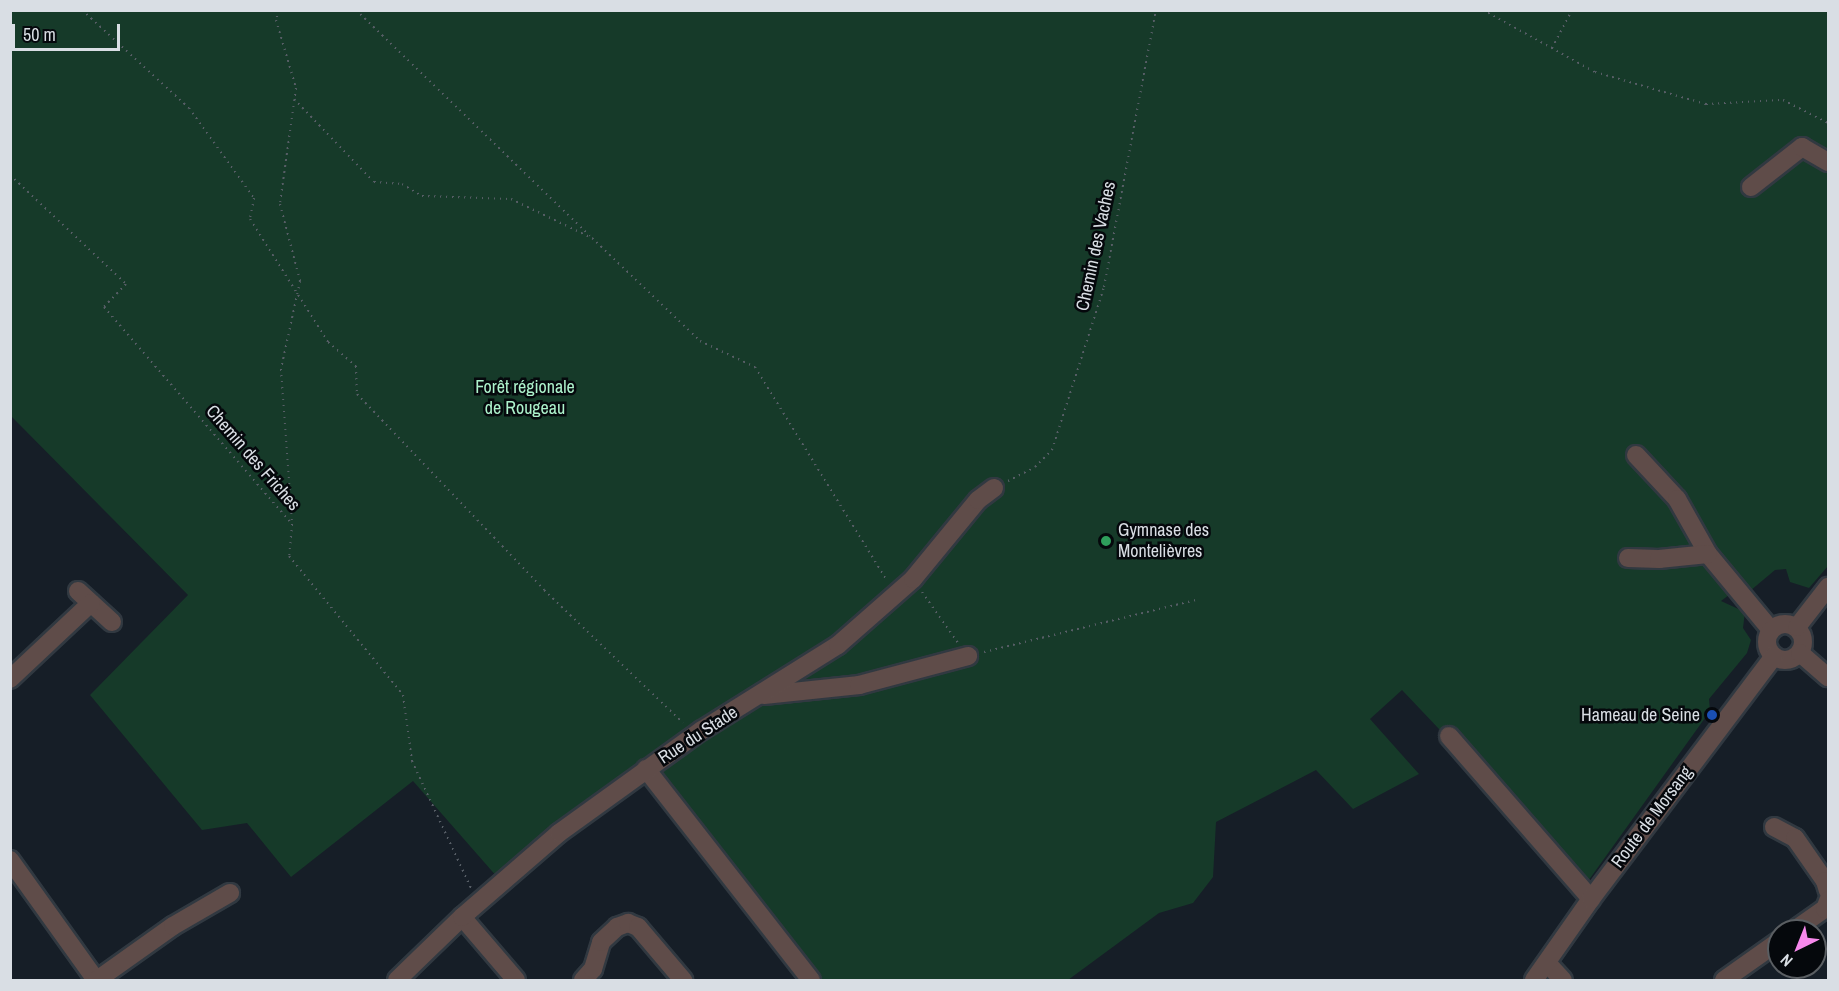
<!DOCTYPE html>
<html>
<head>
<meta charset="utf-8">
<style>
  body { margin:0 }
  #map { position:relative; width:1839px; height:991px; overflow:hidden; background:#161e27; font-family:"Archivo Narrow",sans-serif }
  div>[style] { position:absolute }
  .green>* { inset:0; background:#163a29 }
  .path>* { height:2px; margin-top:-1px; transform-origin:0; background:repeating-linear-gradient(90deg,#575e66 0 1.5px,transparent 0 6px) }
  .roads { filter:drop-shadow(2px 0 #313941) drop-shadow(-2px 0 #313941) drop-shadow(0 2px #313941) drop-shadow(0 -2px #313941) }
  .minor>* { height:18px; margin:-9px; padding:0 9px; transform-origin:9px; border-radius:9px; background:#5f4c49 }
  .minor>.ring { margin:-9px; padding:0; box-sizing:content-box; background:none; border:18px solid #5f4c49; border-radius:50% }
  .dots>* { width:16px; height:16px; translate:-50% -50%; box-sizing:border-box; border:3px solid #05080c; border-radius:50% }
  span { translate:-50% -50%; white-space:nowrap; text-align:center; line-height:1.15; -webkit-text-stroke:5px #05080c; paint-order:stroke }
  .street-label { font-size:18px; color:#d9dee4 }
  .park-label { font-size:18px; color:#adf3cc }
  .poi-label { font-size:18px; color:#d9dee4 }
  .left { translate:0 -50%; text-align:left }
  .right { translate:-100% -50%; text-align:right }
  .frame { position:absolute; inset:0; border:12px solid #d9dee4; pointer-events:none }
  .north { position:absolute; left:1767px; top:919px; width:60px; height:60px; box-sizing:border-box; background:#05080c; border:2px solid #5a5e62; border-radius:50%; rotate:223deg; font-size:16px; font-weight:700; line-height:24px; text-align:center; color:#d9dee4 }
  .north::after { content:''; display:block; margin:auto; width:21px; height:27px; background:#f788ec; clip-path:polygon(50% 0,100% 100%,50% 72%,0 100%) }
  .scale { position:absolute; left:12px; top:24px; width:108px; height:27px; box-sizing:border-box; border:3px solid #d9dee4; border-top:0; padding-left:8px; font-size:18px; line-height:21px; white-space:nowrap; color:#d9dee4; -webkit-text-stroke:4px #05080c; paint-order:stroke }
</style>
</head>
<body>
<div id="map">
  <div class="green">
    <div style="clip-path:polygon(10px 11px,1828px 11px,1828px 566px,1809px 588px,1790px 582px,1786px 569px,1775px 570px,1738px 601px,1729px 595px,1721px 601px,1745px 612px,1743px 628px,1751px 640px,1747px 653px,1709px 699px,1710px 711px,1586px 884px,1402px 690px,1370px 719px,1419px 774px,1353px 809px,1316px 770px,1216px 822px,1213px 877px,1193px 903px,1159px 913px,1068px 980px,818px 980px,652px 765px,498px 878px,413px 781px,291px 877px,247px 823px,202px 830px,90px 695px,188px 595px,11px 416px)"></div>
  </div>
  <div class="path">
    <div style="left:82px;top:10px;width:145px;rotate:42.5deg"></div>
    <div style="left:189px;top:108px;width:111px;rotate:54.2deg"></div>
    <div style="left:254px;top:198px;width:21px;rotate:101deg"></div>
    <div style="left:250px;top:219px;width:146px;rotate:57.6deg"></div>
    <div style="left:328px;top:342px;width:37px;rotate:41deg"></div>
    <div style="left:356px;top:366px;width:28px;rotate:88deg"></div>
    <div style="left:357px;top:394px;width:271px;rotate:46.3deg"></div>
    <div style="left:544px;top:590px;width:192px;rotate:43.7deg"></div>
    <div style="left:279px;top:10px;width:10px;rotate:107deg"></div>
    <div style="left:276px;top:20px;width:71px;rotate:73.6deg"></div>
    <div style="left:296px;top:88px;width:117px;rotate:97.9deg"></div>
    <div style="left:280px;top:204px;width:80px;rotate:75.4deg"></div>
    <div style="left:300px;top:281px;width:90px;rotate:102.2deg"></div>
    <div style="left:281px;top:369px;width:155px;rotate:85.9deg"></div>
    <div style="left:356px;top:10px;width:325px;rotate:44deg"></div>
    <div style="left:1483px;top:10px;width:128px;rotate:29deg"></div>
    <div style="left:1595px;top:72px;width:116px;rotate:16.1deg"></div>
    <div style="left:1706px;top:104px;width:77px;rotate:-3deg"></div>
    <div style="left:1783px;top:100px;width:51px;rotate:27.1deg"></div>
    <div style="left:1552px;top:48px;width:43px;rotate:-62.2deg"></div>
    <div style="left:294px;top:99px;width:115px;rotate:46.1deg"></div>
    <div style="left:374px;top:182px;width:28px;rotate:4deg"></div>
    <div style="left:402px;top:184px;width:23px;rotate:31deg"></div>
    <div style="left:422px;top:196px;width:89px;rotate:1.9deg"></div>
    <div style="left:511px;top:199px;width:90px;rotate:25.7deg"></div>
    <div style="left:592px;top:238px;width:149px;rotate:43.6deg"></div>
    <div style="left:700px;top:341px;width:61px;rotate:25.3deg"></div>
    <div style="left:755px;top:367px;width:251px;rotate:58.3deg"></div>
    <div style="left:10px;top:175px;width:159px;rotate:43.2deg"></div>
    <div style="left:126px;top:284px;width:32px;rotate:134deg"></div>
    <div style="left:104px;top:307px;width:287px;rotate:49.1deg"></div>
    <div style="left:292px;top:524px;width:32px;rotate:95deg"></div>
    <div style="left:289px;top:556px;width:180px;rotate:50.6deg"></div>
    <div style="left:403px;top:695px;width:67px;rotate:82.2deg"></div>
    <div style="left:412px;top:761px;width:140px;rotate:65.1deg"></div>
    <div style="left:1008px;top:481px;width:30px;rotate:-27deg"></div>
    <div style="left:1035px;top:467px;width:24px;rotate:-45deg"></div>
    <div style="left:1052px;top:450px;width:171px;rotate:-72.3deg"></div>
    <div style="left:1104px;top:287px;width:282px;rotate:-79.4deg"></div>
    <div style="left:922px;top:592px;width:62px;rotate:54.8deg"></div>
    <div style="left:984px;top:652px;width:218px;rotate:-13.8deg"></div>
  </div>
  <div class="roads">
    <div class="minor">
      <div style="left:1751px;top:187px;width:65px;rotate:-38.1deg"></div>
      <div style="left:1802px;top:147px;width:30px;rotate:30deg"></div>
      <div style="left:1636px;top:455px;width:60px;rotate:47deg"></div>
      <div style="left:1677px;top:499px;width:63px;rotate:60.6deg"></div>
      <div style="left:1708px;top:554px;width:99px;rotate:50.3deg"></div>
      <div style="left:1628px;top:558px;width:31px;rotate:2deg"></div>
      <div style="left:1659px;top:559px;width:49px;rotate:-5.8deg"></div>
      <div style="left:78px;top:591px;width:46px;rotate:42.4deg"></div>
      <div class="ring" style="left:1767px;top:624px;width:18px;height:18px"></div>
      <div style="left:1797px;top:627px;width:51px;rotate:-52.2deg"></div>
      <div style="left:1800px;top:653px;width:37px;rotate:41deg"></div>
      <div style="left:10px;top:679px;width:111px;rotate:-43.2deg"></div>
      <div style="left:764px;top:695px;width:96px;rotate:-6deg"></div>
      <div style="left:859px;top:685px;width:113px;rotate:-14.9deg"></div>
      <div style="left:1449px;top:736px;width:216px;rotate:48.9deg"></div>
      <div style="left:646px;top:769px;width:268px;rotate:52deg"></div>
      <div style="left:1774px;top:827px;width:24px;rotate:28deg"></div>
      <div style="left:1795px;top:838px;width:52px;rotate:55.1deg"></div>
      <div style="left:1825px;top:881px;width:10px;rotate:73deg"></div>
      <div style="left:10px;top:860px;width:148px;rotate:54.4deg"></div>
      <div style="left:462px;top:917px;width:83px;rotate:49.4deg"></div>
      <div style="left:1793px;top:931px;width:39px;rotate:-35deg"></div>
      <div style="left:1825px;top:909px;width:9px;rotate:-69deg"></div>
      <div style="left:1547px;top:963px;width:23px;rotate:47deg"></div>
      <div style="left:97px;top:980px;width:93px;rotate:-35.4deg"></div>
      <div style="left:173px;top:926px;width:66px;rotate:-30.1deg"></div>
      <div style="left:397px;top:980px;width:91px;rotate:-44.1deg"></div>
      <div style="left:462px;top:917px;width:128px;rotate:-40.9deg"></div>
      <div style="left:559px;top:833px;width:176px;rotate:-35.8deg"></div>
      <div style="left:702px;top:730px;width:160px;rotate:-32deg"></div>
      <div style="left:838px;top:645px;width:100px;rotate:-41.3deg"></div>
      <div style="left:913px;top:579px;width:102px;rotate:-50.6deg"></div>
      <div style="left:978px;top:500px;width:20px;rotate:-37deg"></div>
      <div style="left:583px;top:980px;width:15px;rotate:-48deg"></div>
      <div style="left:593px;top:969px;width:28px;rotate:-73deg"></div>
      <div style="left:601px;top:942px;width:22px;rotate:-43deg"></div>
      <div style="left:617px;top:927px;width:12px;rotate:-20deg"></div>
      <div style="left:628px;top:923px;width:11px;rotate:22deg"></div>
      <div style="left:638px;top:927px;width:70px;rotate:49.7deg"></div>
      <div style="left:1534px;top:980px;width:99px;rotate:-54.9deg"></div>
      <div style="left:1591px;top:899px;width:304px;rotate:-53deg"></div>
      <div style="left:1724px;top:980px;width:67px;rotate:-35.3deg"></div>
    </div>
  </div>
  <div class="dots">
    <div style="left:1106px;top:541px;background:#2e9e5b"></div>
    <div style="left:1712px;top:715px;background:#1a4fb4"></div>
  </div>
  <div class="street-label">
    <span style="left:1096px;top:246px;rotate:-78deg">Chemin des Vaches</span>
    <span style="left:253px;top:458px;rotate:49deg">Chemin des Friches</span>
    <span style="left:698px;top:735px;rotate:-33deg">Rue du Stade</span>
    <span style="left:1652px;top:817px;rotate:-53deg">Route de Morsang</span>
  </div>
  <div class="park-label">
    <span style="left:525px;top:398px">Forêt régionale<br>de Rougeau</span>
  </div>
  <div class="poi-label">
    <span class="left" style="left:1118px;top:541px">Gymnase des<br>Montelièvres</span>
    <span class="right" style="left:1700px;top:715px">Hameau de Seine</span>
  </div>
  <div class="frame"></div>
  <div class="north">N</div>
  <div class="scale">50 m</div>
</div>
</body>
</html>
